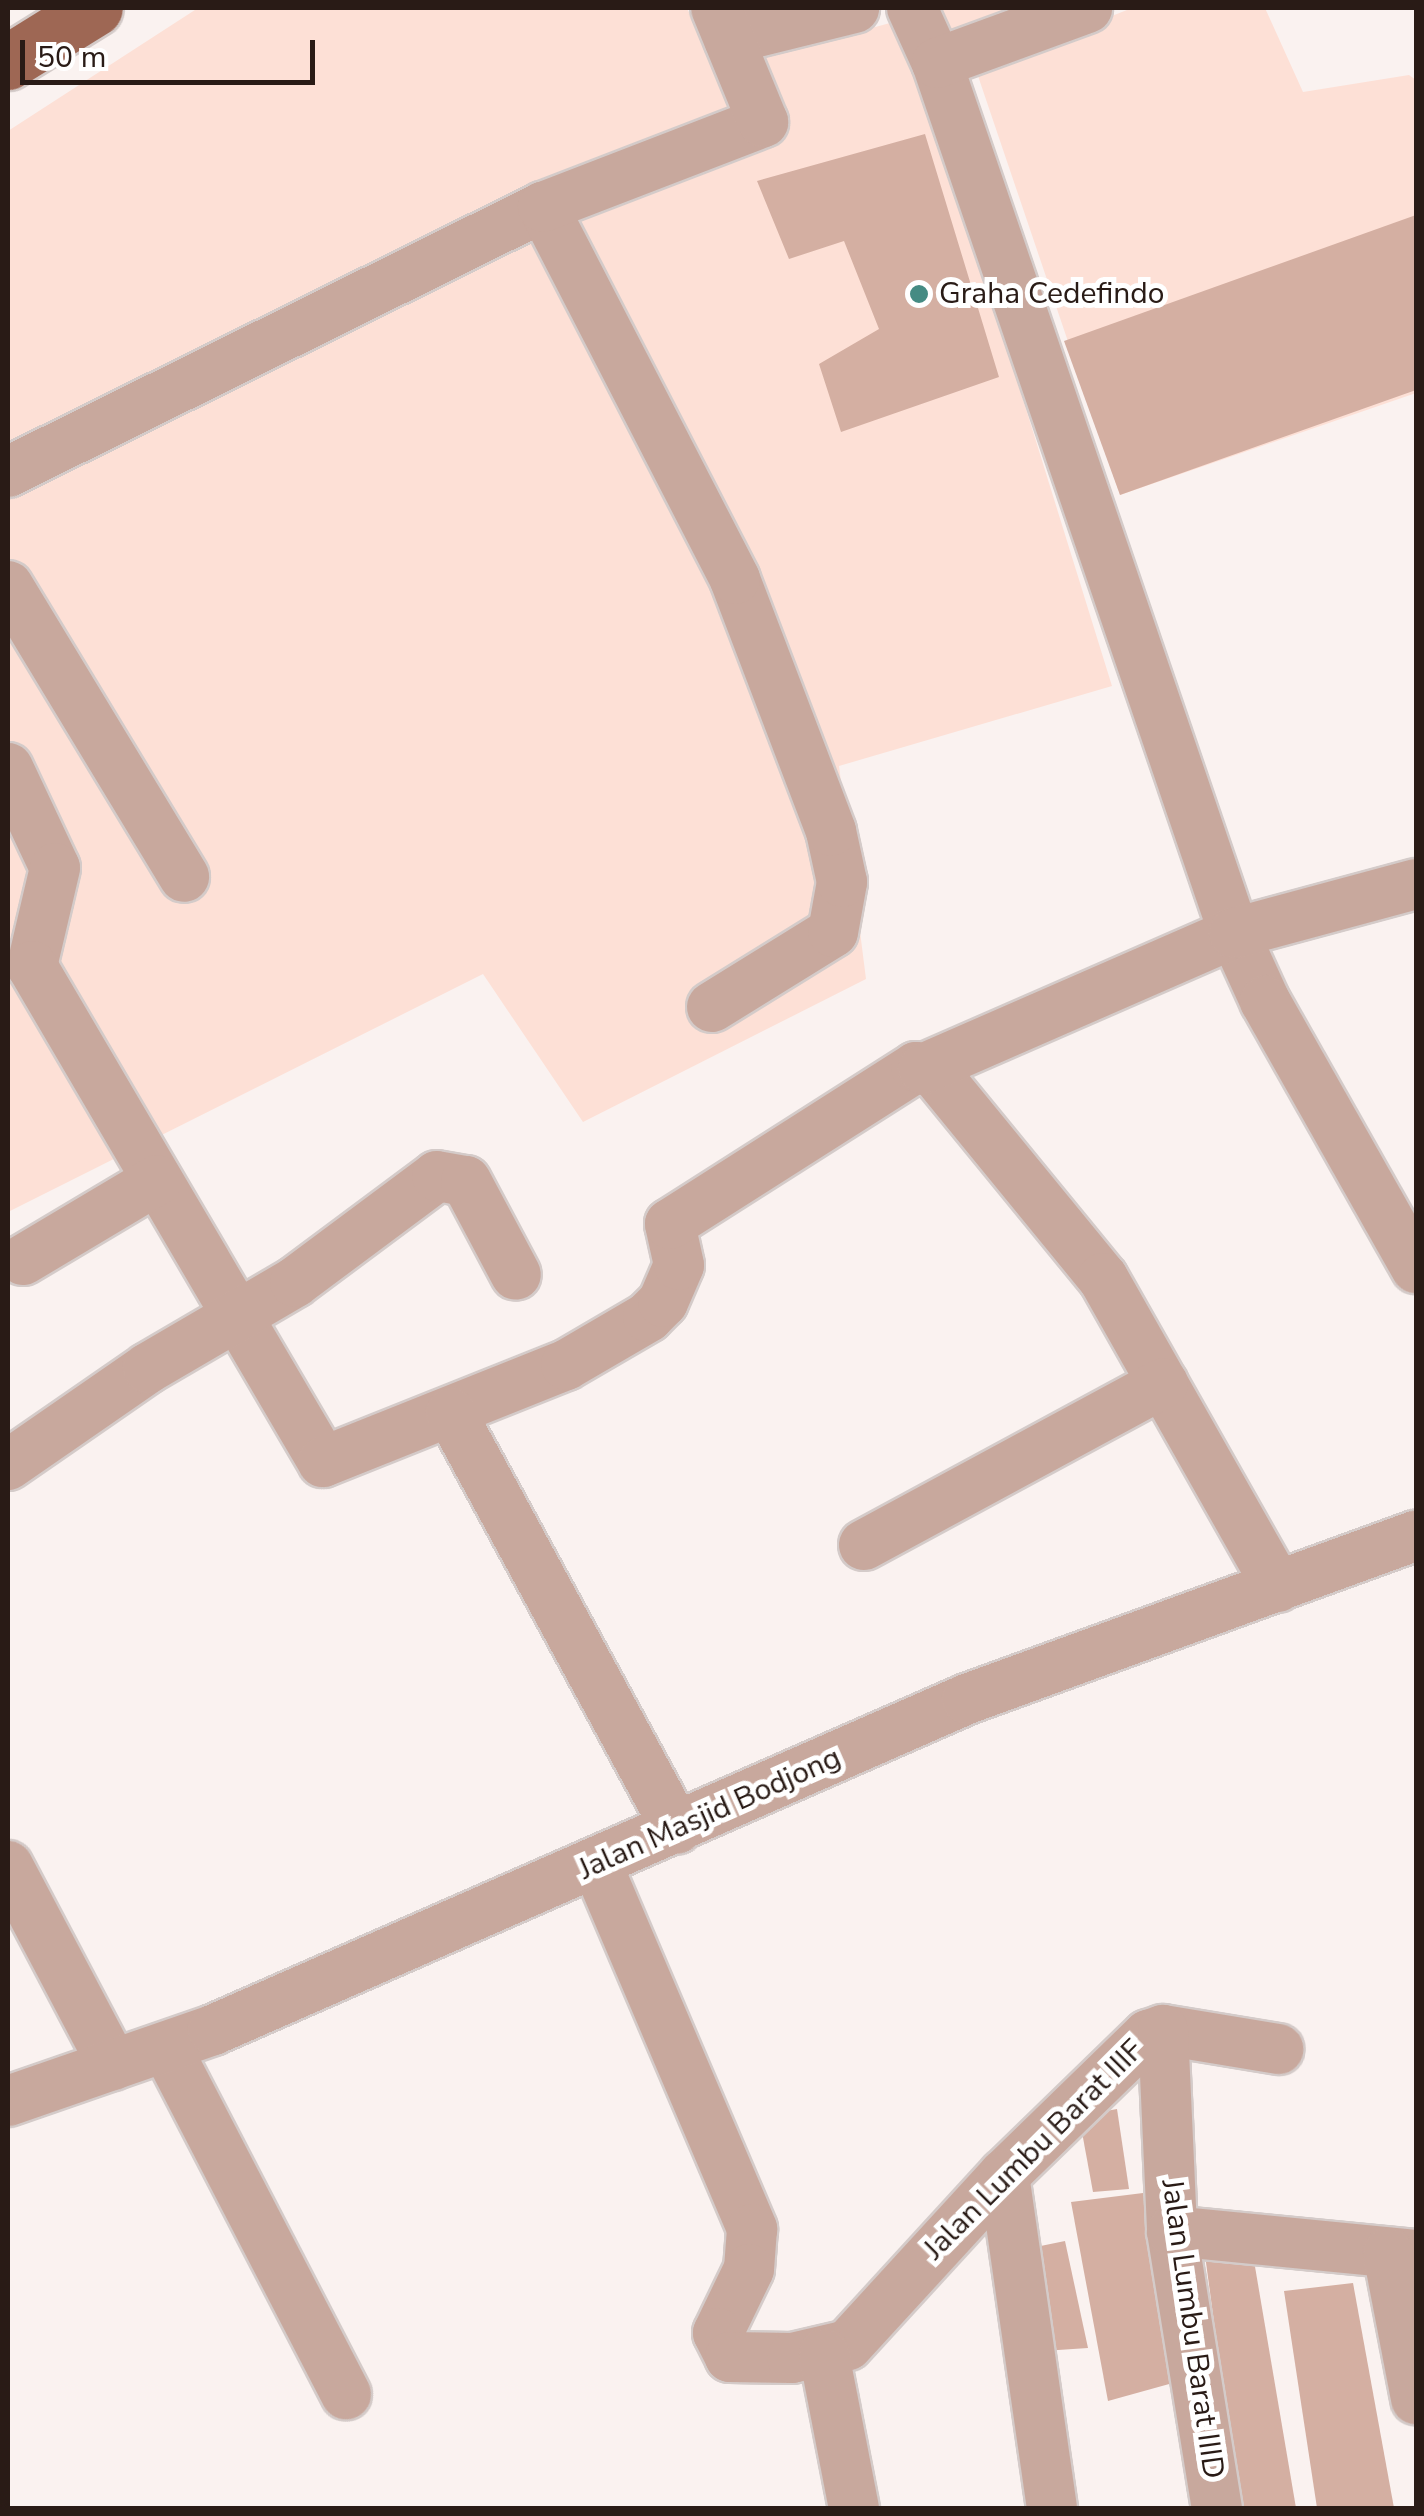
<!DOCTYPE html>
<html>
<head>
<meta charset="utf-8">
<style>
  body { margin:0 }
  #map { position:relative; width:1424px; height:2516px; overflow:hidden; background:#faf2f0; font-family:"Nunito Sans",sans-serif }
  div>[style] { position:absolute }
  .built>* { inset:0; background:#fde0d6 }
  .building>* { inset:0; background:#d4afa2 }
  .roads { filter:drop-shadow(2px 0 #d4cbc9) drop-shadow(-2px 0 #d4cbc9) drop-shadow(0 2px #d4cbc9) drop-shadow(0 -2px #d4cbc9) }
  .minor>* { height:50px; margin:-25px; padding:0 25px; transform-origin:25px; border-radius:25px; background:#c8a89d }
  .major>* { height:55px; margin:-27.5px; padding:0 27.5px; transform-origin:27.5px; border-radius:27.5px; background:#9e6754 }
  .dots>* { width:28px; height:28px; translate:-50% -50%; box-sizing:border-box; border:5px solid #fff; border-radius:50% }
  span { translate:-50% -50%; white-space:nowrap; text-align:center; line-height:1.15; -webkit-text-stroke:10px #fff; paint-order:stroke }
  .poi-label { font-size:30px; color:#291b16 }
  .left { translate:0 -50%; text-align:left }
  .street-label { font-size:30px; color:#291b16 }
  .frame { position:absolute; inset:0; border:10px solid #291b16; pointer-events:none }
  .scale { position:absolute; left:20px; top:40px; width:295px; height:45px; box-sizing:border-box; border:5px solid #291b16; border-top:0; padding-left:12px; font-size:30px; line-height:35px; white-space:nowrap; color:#291b16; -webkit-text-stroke:8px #fff; paint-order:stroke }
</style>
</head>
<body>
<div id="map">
  <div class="built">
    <div style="clip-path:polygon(198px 8px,687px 8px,715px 70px,905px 19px,1112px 686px,839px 766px,866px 979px,583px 1122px,483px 974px,8px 1212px,8px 131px)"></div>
    <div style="clip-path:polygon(918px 8px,1049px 8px,944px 50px)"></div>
    <div style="clip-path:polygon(1132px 8px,1265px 8px,1303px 92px,1409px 75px,1416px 80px,1416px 393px,1120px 495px,976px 70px)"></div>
  </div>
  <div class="building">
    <div style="clip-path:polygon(925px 134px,999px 377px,841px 432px,819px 364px,879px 329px,844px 241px,789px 259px,757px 181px)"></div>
    <div style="clip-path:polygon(1416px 215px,1416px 390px,1120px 495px,1064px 341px)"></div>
    <div style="clip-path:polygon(1117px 2109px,1129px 2189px,1093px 2192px,1079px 2116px)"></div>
    <div style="clip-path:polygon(1143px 2193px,1180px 2381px,1108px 2401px,1071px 2202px)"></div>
    <div style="clip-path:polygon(1065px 2241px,1088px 2348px,1043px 2351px,1026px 2249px)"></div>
    <div style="clip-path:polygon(1252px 2249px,1296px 2508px,1239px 2508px,1205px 2255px)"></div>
    <div style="clip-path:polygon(1353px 2283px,1394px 2508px,1317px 2508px,1284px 2291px)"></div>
  </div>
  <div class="roads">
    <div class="minor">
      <div style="left:912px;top:8px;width:60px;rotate:65.6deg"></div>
      <div style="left:937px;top:63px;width:919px;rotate:71.15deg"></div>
      <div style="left:1234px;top:933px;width:75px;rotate:65.5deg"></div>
      <div style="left:1265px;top:1001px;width:307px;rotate:60.5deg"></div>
      <div style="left:729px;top:39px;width:129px;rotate:-13.9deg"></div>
      <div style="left:937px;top:63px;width:160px;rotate:-20.1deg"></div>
      <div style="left:8px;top:472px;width:597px;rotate:-26.35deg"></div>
      <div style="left:8px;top:586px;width:340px;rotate:58.8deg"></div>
      <div style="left:8px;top:768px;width:110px;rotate:64.8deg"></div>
      <div style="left:55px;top:868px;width:101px;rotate:103.2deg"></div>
      <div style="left:32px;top:966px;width:575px;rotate:59.6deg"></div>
      <div style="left:323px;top:1462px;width:262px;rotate:-21.8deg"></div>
      <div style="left:566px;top:1365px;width:95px;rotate:-30.3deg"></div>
      <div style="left:648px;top:1317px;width:21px;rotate:-45deg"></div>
      <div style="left:663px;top:1302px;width:40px;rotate:-66.6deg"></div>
      <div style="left:679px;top:1265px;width:42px;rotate:-102.4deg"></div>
      <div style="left:670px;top:1224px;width:292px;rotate:-32.5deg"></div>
      <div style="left:916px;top:1067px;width:20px;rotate:18deg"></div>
      <div style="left:935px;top:1073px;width:265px;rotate:50.7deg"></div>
      <div style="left:1103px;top:1278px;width:355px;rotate:60.5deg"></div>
      <div style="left:712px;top:1007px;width:142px;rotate:-31.8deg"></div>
      <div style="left:833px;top:932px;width:51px;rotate:-79.8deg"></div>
      <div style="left:842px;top:882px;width:52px;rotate:-102.2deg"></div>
      <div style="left:831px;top:831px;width:270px;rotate:-110.9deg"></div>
      <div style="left:735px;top:579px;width:419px;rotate:-117.3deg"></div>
      <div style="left:543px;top:207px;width:236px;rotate:-21.1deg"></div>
      <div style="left:763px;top:122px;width:123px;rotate:-112.4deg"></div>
      <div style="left:923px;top:1069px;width:339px;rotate:-23.6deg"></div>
      <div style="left:1234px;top:933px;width:188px;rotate:-15.1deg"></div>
      <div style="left:23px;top:1260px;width:156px;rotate:-30.8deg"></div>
      <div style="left:451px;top:1413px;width:473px;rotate:61.5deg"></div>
      <div style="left:8px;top:1465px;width:170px;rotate:-34.7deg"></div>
      <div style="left:148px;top:1368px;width:170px;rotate:-30.3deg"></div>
      <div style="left:295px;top:1282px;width:177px;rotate:-36.7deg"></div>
      <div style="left:437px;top:1176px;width:29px;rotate:10deg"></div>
      <div style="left:466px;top:1181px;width:106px;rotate:62deg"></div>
      <div style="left:864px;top:1545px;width:340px;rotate:-28.4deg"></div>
      <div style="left:597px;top:1865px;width:396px;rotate:66.9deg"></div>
      <div style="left:752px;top:2229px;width:40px;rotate:94.3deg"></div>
      <div style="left:749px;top:2269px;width:71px;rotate:115.8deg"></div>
      <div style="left:718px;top:2333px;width:27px;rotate:63deg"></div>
      <div style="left:730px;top:2357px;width:62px;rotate:0.9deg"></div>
      <div style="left:792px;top:2358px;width:57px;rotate:-13.1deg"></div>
      <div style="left:848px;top:2345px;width:231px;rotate:-47.5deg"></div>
      <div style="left:1004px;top:2175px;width:201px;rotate:-44.2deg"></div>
      <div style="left:1148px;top:2035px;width:16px;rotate:-18deg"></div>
      <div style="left:1163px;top:2030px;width:117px;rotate:9.4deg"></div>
      <div style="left:8px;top:1866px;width:225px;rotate:62.2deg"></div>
      <div style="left:1163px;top:2030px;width:201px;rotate:87.4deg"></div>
      <div style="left:1172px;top:2231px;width:281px;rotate:80.8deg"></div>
      <div style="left:167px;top:2049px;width:389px;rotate:62.6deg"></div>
      <div style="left:8px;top:2101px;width:217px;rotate:-19.1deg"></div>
      <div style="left:213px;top:2030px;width:823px;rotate:-23.7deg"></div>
      <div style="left:967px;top:1699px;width:478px;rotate:-20deg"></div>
      <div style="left:1004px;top:2175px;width:336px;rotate:81.8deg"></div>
      <div style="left:1172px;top:2231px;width:245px;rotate:5.6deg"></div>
      <div style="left:1388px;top:2253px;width:149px;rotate:79.1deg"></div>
      <div style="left:824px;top:2354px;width:157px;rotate:79deg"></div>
    </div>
    <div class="major">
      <div style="left:8px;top:62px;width:102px;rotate:-31.8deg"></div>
    </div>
  </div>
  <div class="dots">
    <div style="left:919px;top:294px;background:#458b83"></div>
  </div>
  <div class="poi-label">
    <span class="left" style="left:939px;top:294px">Graha Cedefindo</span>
  </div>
  <div class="street-label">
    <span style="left:710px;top:1814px;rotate:-24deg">Jalan Masjid Bodjong</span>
    <span style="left:1034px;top:2150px;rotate:-45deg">Jalan Lumbu Barat IIIF</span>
    <span style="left:1192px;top:2329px;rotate:82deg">Jalan Lumbu Barat IIID</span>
  </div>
  <div class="frame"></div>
  <div class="scale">50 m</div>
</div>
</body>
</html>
